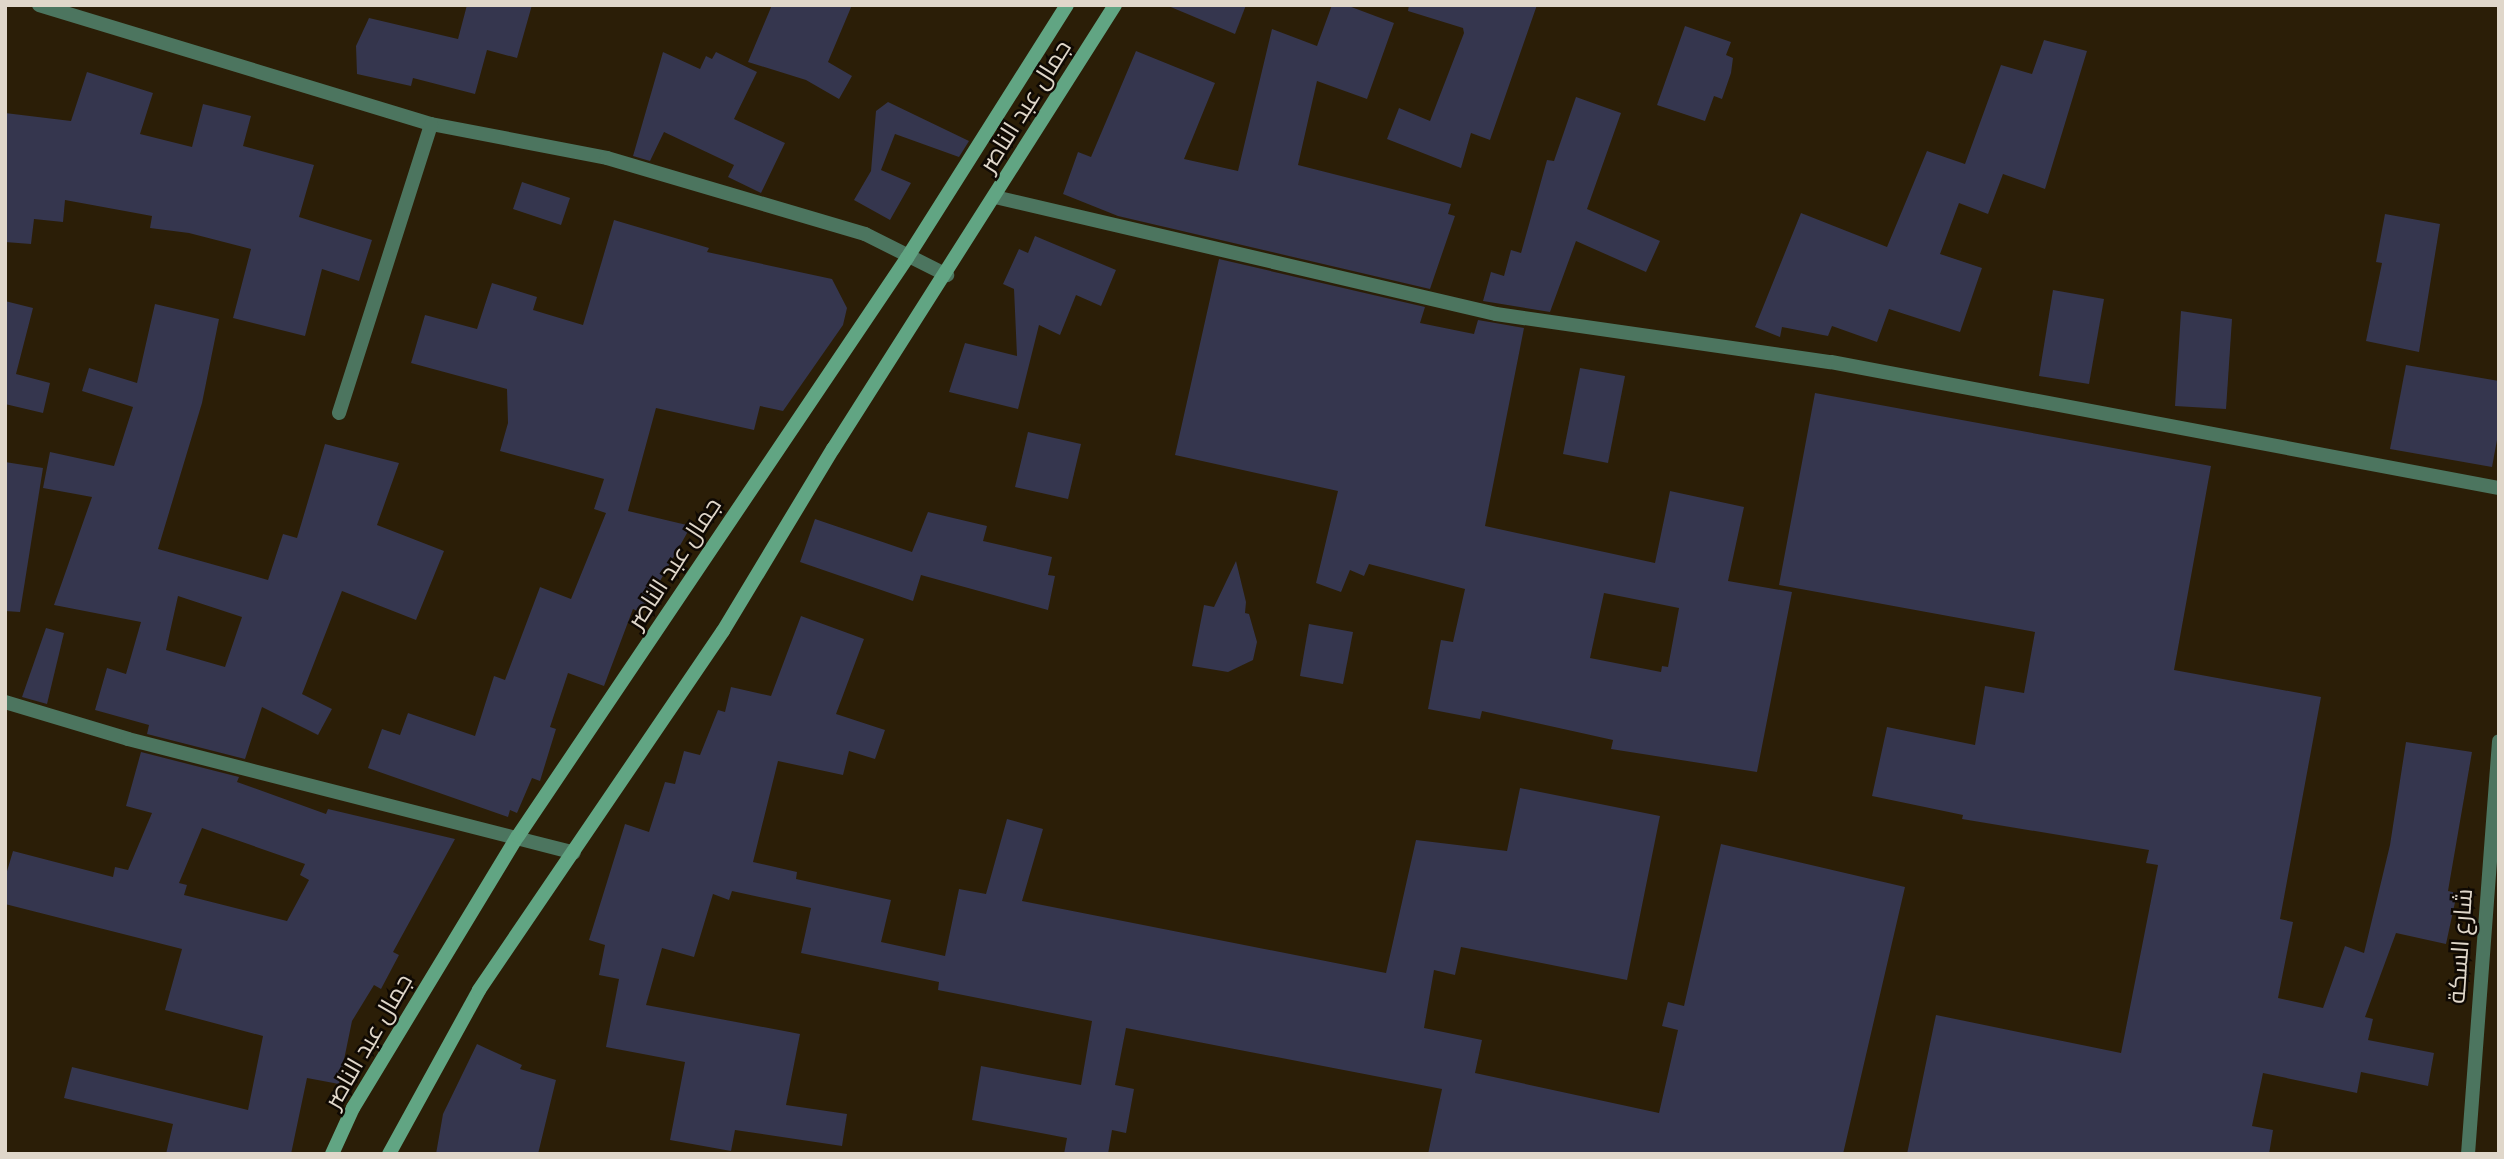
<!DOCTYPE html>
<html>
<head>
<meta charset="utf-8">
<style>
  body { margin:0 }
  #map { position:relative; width:2504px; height:1159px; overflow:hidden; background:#2b1e07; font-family:Cabin,Cairo,sans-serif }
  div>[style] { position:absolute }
  .building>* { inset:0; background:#35364e }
  .minor>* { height:14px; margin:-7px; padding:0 7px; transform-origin:7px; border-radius:7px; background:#4c755f }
  .secondary>* { height:14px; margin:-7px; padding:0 7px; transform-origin:7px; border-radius:7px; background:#61a583 }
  span { translate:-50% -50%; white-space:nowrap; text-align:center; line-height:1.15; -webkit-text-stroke:5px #0f0903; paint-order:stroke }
  .street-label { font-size:24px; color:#e0d7ca }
  .frame { position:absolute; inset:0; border:7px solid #e0d7ca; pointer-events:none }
</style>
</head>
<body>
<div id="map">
  <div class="building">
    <div style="clip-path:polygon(467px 5px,532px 5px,517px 58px,487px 50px,475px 94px,413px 78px,411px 86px,357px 74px,356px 46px,369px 18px,458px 39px)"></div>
    <div style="clip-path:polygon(772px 5px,852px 5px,828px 62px,852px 76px,839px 99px,806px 80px,748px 62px)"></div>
    <div style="clip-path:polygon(1166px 5px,1246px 5px,1235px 34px)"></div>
    <div style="clip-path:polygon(1332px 5px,1346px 5px,1394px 23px,1367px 99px,1317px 81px,1298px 165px,1451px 204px,1448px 214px,1455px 216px,1430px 289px,1118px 216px,1063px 194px,1078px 152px,1091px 157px,1136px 51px,1215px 83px,1184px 159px,1238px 171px,1272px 29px,1317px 46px)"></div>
    <div style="clip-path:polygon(1409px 5px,1537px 5px,1490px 140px,1471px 133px,1461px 168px,1387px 139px,1399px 108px,1430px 121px,1464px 33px,1463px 28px,1408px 11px)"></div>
    <div style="clip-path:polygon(1685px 26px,1731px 42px,1726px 55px,1733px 58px,1731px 73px,1722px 99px,1714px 96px,1705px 121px,1657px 105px)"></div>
    <div style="clip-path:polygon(2044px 40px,2087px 51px,2045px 189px,2003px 174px,1988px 214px,1959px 203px,1940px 254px,1982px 268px,1960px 332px,1889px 309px,1877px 342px,1832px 326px,1828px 336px,1782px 327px,1780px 337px,1755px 327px,1801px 213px,1887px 247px,1927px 151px,1965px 164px,2001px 65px,2032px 74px)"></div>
    <div style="clip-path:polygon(663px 52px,700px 69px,706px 56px,712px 59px,716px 52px,757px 72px,734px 119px,785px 143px,761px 193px,728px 177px,734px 165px,664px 132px,650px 161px,633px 156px)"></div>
    <div style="clip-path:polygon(87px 72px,153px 93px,140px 134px,192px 147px,203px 104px,251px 116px,243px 146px,314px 165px,299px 217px,372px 240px,359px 281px,322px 269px,305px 336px,233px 318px,251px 249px,189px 233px,150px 228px,152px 216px,65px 200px,63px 222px,34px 219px,31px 244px,5px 242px,5px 113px,71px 121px)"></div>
    <div style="clip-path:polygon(1576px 97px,1621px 113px,1587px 209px,1660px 241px,1646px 272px,1576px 241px,1550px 312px,1483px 301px,1491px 272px,1504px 276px,1511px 250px,1521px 253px,1547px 160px,1554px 161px)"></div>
    <div style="clip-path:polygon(888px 102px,969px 141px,959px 157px,895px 134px,881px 170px,911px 183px,890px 220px,854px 200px,871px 171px,876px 111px)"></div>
    <div style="clip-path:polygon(522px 182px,570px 198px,561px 225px,513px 209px)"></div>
    <div style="clip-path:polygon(2385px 214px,2440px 224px,2419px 352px,2366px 341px,2382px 263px,2376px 262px)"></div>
    <div style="clip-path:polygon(614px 220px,709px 248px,707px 252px,832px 279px,847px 308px,843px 325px,783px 411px,760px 406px,754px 430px,656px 408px,628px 511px,691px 526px,642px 613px,633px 609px,604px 686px,568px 673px,550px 727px,556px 729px,540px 781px,532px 778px,517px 813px,510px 810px,508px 817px,368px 768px,382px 729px,400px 735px,408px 713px,475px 736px,494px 676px,505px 680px,540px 587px,571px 599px,606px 513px,594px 509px,604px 479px,500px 451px,508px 423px,507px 389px,411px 363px,425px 315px,477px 329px,492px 283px,537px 297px,533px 310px,583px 325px)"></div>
    <div style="clip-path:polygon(1035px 236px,1116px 270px,1101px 306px,1076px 295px,1060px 335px,1039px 325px,1018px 409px,949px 392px,965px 343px,1017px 356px,1014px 289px,1003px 284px,1019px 249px,1028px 253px)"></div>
    <div style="clip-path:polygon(evenodd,1219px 259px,1425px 307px,1420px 323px,1474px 334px,1478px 320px,1524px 328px,1485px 526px,1655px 563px,1670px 491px,1744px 507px,1728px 581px,1792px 592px,1757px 772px,1611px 749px,1613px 740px,1482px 711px,1480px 719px,1428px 709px,1441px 640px,1453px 642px,1465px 589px,1369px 564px,1364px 576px,1350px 570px,1341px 592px,1316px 583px,1338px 491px,1175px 455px,1219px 259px,1604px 593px,1679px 608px,1668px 667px,1662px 666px,1661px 672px,1590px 658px,1604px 593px)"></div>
    <div style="clip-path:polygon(2053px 290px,2104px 299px,2089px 384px,2039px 376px)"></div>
    <div style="clip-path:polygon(5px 301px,33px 308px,16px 374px,50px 383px,43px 413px,5px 404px)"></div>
    <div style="clip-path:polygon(evenodd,155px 304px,219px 319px,202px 403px,158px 549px,268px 580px,283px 534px,297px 538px,325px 444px,399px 463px,377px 525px,444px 551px,416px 620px,342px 591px,302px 694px,332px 709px,318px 735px,262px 707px,245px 759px,147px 734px,149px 725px,95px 710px,107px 668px,126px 674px,141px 622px,54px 605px,92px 497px,43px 488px,50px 452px,114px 466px,133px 407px,82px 391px,89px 368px,137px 383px,155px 304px,178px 596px,242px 617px,225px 667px,166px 650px,178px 596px)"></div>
    <div style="clip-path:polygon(2181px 311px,2232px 319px,2226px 409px,2175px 406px)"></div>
    <div style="clip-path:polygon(2406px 365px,2499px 381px,2499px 429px,2492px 467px,2390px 449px)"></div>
    <div style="clip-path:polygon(1580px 368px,1625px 376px,1608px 463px,1563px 454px)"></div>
    <div style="clip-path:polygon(1815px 393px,2211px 466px,2174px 670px,2321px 697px,2280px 919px,2293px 922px,2278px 998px,2323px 1008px,2345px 946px,2364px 953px,2390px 845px,2406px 742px,2472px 752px,2448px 891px,2457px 893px,2446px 944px,2396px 933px,2365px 1017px,2373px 1019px,2368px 1040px,2434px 1053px,2428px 1086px,2361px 1072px,2357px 1093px,2263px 1073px,2252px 1126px,2273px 1130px,2269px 1154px,1907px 1154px,1936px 1015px,2121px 1053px,2158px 865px,2146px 863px,2149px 850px,1962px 819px,1963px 815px,1872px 796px,1887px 727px,1975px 745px,1985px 686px,2024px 693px,2035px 632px,1779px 585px)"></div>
    <div style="clip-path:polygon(1028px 432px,1081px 444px,1068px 499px,1015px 487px)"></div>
    <div style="clip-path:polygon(5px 462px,43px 468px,20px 612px,5px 611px)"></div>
    <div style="clip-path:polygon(928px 512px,987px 526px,983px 541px,1052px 557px,1048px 575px,1055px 576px,1048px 610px,921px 575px,913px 601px,800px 562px,815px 519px,912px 552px)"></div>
    <div style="clip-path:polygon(1236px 561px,1246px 602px,1245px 613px,1249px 614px,1257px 642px,1253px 660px,1228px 672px,1192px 666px,1204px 605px,1214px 607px)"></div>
    <div style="clip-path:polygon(801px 616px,864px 639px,836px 714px,885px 730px,875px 759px,849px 751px,843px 775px,778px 761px,753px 862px,797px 872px,796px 879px,891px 900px,881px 942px,945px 956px,959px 889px,986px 894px,1007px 819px,1043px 829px,1022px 901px,1386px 973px,1416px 840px,1507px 851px,1520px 788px,1660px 816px,1627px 980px,1461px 947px,1455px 975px,1434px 970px,1424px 1028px,1482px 1040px,1475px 1073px,1659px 1113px,1678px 1030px,1662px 1026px,1668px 1002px,1684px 1006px,1721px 844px,1905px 887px,1843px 1154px,1428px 1154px,1442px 1089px,1126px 1028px,1115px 1085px,1134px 1089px,1126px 1133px,1112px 1130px,1108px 1154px,1064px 1154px,1067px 1138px,972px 1120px,981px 1066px,1081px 1085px,1092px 1021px,938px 990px,939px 982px,801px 953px,811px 908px,732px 891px,729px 900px,713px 894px,694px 957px,662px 948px,646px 1005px,800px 1034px,786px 1105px,847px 1114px,842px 1146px,735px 1130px,731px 1151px,670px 1140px,685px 1062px,606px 1047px,619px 979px,599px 975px,605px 945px,589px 940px,625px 824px,649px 832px,665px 782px,675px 784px,684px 751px,700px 755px,718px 710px,725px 712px,731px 687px,771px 696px)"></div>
    <div style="clip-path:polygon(1309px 624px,1353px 632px,1343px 684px,1300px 676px)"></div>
    <div style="clip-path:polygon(46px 628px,64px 633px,47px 704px,22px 697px)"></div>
    <div style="clip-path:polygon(evenodd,141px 752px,239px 777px,237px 782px,326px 814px,328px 809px,455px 839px,393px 952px,399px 955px,381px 989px,374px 985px,352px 1021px,339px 1084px,307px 1078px,291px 1154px,166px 1154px,173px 1124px,64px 1098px,72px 1067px,248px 1110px,263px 1036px,165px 1010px,182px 949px,5px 904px,5px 878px,13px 851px,113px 877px,115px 867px,128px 870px,152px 813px,126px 806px,141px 752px,202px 828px,305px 864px,300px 875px,309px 880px,287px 921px,184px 895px,187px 885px,179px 883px,202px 828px)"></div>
    <div style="clip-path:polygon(477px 1044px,522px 1065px,520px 1069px,556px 1080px,538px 1154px,436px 1154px,443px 1114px)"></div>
  </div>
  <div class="minor">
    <div style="left:39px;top:5px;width:410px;rotate:16.9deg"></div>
    <div style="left:431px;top:124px;width:179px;rotate:10.9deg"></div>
    <div style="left:607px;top:158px;width:269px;rotate:16.4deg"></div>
    <div style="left:865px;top:234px;width:92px;rotate:26.6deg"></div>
    <div style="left:995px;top:197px;width:514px;rotate:13.14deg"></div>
    <div style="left:1496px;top:314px;width:338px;rotate:8.2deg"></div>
    <div style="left:1831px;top:362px;width:680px;rotate:10.68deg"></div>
    <div style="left:339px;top:413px;width:303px;rotate:-72.3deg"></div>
    <div style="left:5px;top:702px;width:128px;rotate:16.7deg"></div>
    <div style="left:128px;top:739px;width:460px;rotate:14.3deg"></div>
    <div style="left:2468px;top:1154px;width:414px;rotate:-85.7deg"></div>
  </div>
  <div class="secondary">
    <div style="left:332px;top:1154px;width:51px;rotate:-65.5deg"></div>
    <div style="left:353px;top:1108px;width:318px;rotate:-58.8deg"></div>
    <div style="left:518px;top:836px;width:697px;rotate:-56.06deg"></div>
    <div style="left:907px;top:258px;width:299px;rotate:-57.7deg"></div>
    <div style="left:389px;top:1154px;width:187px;rotate:-61.2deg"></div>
    <div style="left:479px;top:990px;width:434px;rotate:-55.8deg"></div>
    <div style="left:723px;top:631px;width:213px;rotate:-58.9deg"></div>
    <div style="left:833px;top:449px;width:526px;rotate:-57.58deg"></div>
  </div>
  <div class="street-label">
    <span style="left:1025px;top:106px;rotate:-58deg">جمال عبد الناصر</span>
    <span style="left:674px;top:563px;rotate:-57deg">جمال عبد الناصر</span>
    <span style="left:2460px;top:946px;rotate:-86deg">شارع السكة</span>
    <span style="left:368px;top:1041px;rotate:-60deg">جمال عبد الناصر</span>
  </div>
  <div class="frame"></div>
</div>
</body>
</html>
